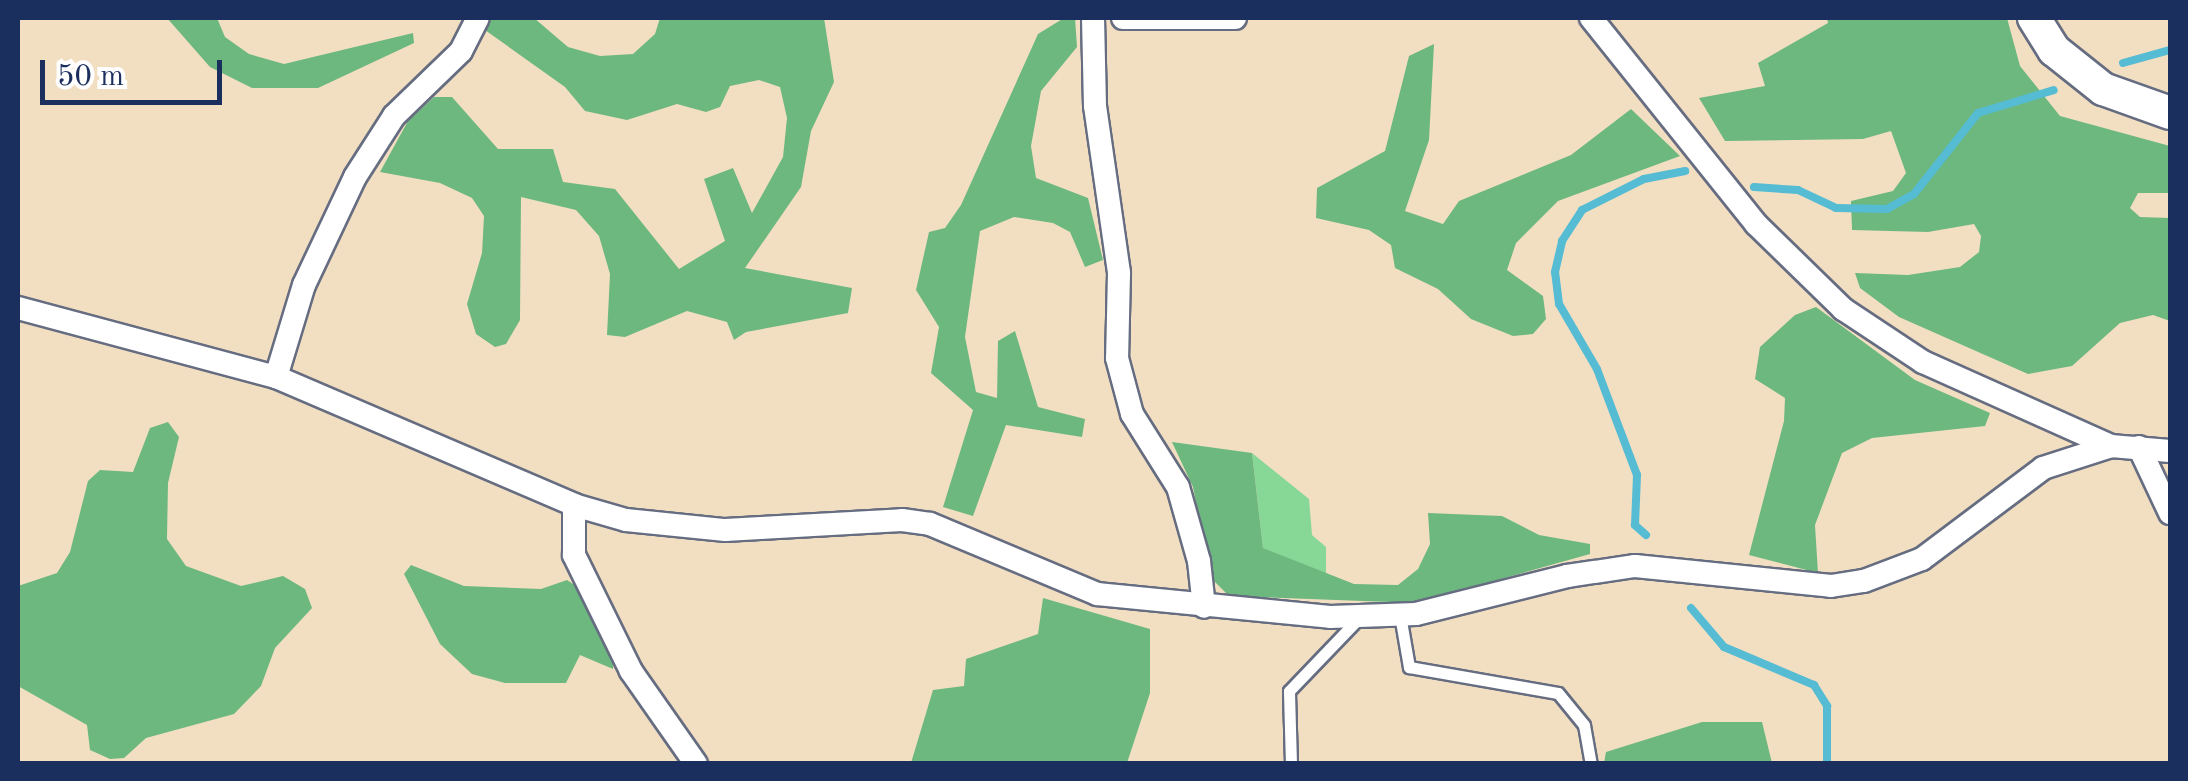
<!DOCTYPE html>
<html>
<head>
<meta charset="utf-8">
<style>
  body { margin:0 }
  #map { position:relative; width:2188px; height:781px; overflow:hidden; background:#f2dfc2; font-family:"Old Standard TT",serif }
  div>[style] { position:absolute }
  .green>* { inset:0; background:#87d796 }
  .forest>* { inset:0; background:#6db87f }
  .stream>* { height:8px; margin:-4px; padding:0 4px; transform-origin:4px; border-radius:4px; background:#55bcd3 }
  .roads { filter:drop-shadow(2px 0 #666d81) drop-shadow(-2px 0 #666d81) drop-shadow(0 2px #666d81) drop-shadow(0 -2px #666d81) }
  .service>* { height:11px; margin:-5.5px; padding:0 5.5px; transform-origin:5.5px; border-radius:5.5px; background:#fff }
  .minor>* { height:22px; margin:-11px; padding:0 11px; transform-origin:11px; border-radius:11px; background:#fff }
  .secondary>* { height:32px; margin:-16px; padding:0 16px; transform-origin:16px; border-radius:16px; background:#fff }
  span { translate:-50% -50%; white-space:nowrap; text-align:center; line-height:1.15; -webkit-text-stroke:10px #fff; paint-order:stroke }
  .frame { position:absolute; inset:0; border:20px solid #1b2f5e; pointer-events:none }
  .scale { position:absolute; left:40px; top:60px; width:182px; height:45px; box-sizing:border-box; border:5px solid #1b2f5e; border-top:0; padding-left:12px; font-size:30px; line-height:35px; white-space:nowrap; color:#1b2f5e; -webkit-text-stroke:8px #fff; paint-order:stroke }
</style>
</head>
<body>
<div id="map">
  <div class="green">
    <div style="clip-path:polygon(1252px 453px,1309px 499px,1312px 535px,1326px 547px,1326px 574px,1263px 548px)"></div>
  </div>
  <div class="forest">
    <div style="clip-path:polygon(167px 18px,217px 18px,225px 37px,249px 54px,284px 64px,413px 33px,414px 43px,318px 88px,252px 88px,210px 67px)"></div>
    <div style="clip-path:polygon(492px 18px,534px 18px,568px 47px,600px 56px,633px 54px,655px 34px,660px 18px,824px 18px,834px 82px,811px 131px,801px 187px,745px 268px,852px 288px,848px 313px,746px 332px,734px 340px,727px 322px,687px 311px,625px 337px,607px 335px,610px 274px,599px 236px,576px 210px,521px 197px,520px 320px,506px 344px,495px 347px,476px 334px,467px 304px,482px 253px,484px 216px,472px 198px,440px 183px,380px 172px,408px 121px,434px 97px,452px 97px,498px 149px,553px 149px,563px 182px,615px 189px,679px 269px,725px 241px,704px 179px,733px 168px,752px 213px,783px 157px,787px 118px,780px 87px,759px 80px,730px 86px,720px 107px,706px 112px,677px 104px,627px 120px,585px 111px,565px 87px,485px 30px)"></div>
    <div style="clip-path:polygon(1064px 18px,1075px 18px,1077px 47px,1041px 91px,1031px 146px,1036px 178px,1088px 198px,1103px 260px,1085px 267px,1070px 232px,1053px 223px,1014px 217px,980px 231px,965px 337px,976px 392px,997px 398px,998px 341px,1015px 331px,1038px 407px,1085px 419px,1082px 437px,1006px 425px,973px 516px,943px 507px,973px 410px,931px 373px,939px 327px,916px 290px,929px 232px,945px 228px,961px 205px,1038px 34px)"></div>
    <div style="clip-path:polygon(1827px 18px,2007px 18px,2020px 66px,2060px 116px,2170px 146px,2170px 193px,2138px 193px,2130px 208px,2140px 217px,2170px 218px,2170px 321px,2153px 315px,2120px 323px,2072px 366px,2028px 374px,1899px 317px,1860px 288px,1855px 273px,1908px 275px,1960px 267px,1979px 252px,1981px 236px,1974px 224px,1928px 232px,1852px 230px,1851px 201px,1893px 191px,1906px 173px,1891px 131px,1863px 139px,1725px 141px,1699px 98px,1765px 86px,1758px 63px,1828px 23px)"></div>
    <div style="clip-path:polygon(1434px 44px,1429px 140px,1405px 211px,1443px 224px,1459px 201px,1571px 155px,1631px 109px,1680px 156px,1558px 201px,1516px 243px,1507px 270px,1543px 296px,1546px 319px,1533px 334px,1513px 336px,1471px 319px,1438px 289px,1395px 268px,1391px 245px,1369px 230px,1316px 218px,1317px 188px,1385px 151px,1409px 56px)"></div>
    <div style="clip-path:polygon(1816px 307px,1915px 380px,1990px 413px,1985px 426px,1872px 438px,1842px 453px,1815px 525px,1818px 573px,1749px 555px,1784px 421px,1785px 398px,1755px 379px,1760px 347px,1795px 315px)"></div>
    <div style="clip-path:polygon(168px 422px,179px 437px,168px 483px,167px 539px,186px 566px,241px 586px,283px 576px,305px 589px,312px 608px,275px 648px,261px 686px,234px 714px,146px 738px,124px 758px,110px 759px,90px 750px,87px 725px,18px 686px,18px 586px,57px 573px,70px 552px,88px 481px,100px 470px,133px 472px,150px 428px)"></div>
    <div style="clip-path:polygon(1172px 442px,1252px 453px,1263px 548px,1354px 584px,1398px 585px,1418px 569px,1430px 544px,1428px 513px,1502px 516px,1539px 535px,1590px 544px,1590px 554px,1416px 603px,1229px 596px,1211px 578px,1193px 487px)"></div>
    <div style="clip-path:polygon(411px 565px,464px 586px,541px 589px,567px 580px,582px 590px,615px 650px,613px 669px,580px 655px,566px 683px,505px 683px,472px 674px,440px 644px,404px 574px)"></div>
    <div style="clip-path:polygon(1043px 598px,1150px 629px,1150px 693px,1127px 763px,911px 763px,933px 690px,964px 686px,966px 659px,1038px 634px)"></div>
    <div style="clip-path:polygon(1702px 722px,1762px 722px,1772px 763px,1604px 763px,1606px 752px)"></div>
  </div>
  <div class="stream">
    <div style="left:2123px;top:63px;width:49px;rotate:-15.5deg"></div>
    <div style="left:1754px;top:187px;width:44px;rotate:3.9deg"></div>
    <div style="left:1798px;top:190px;width:42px;rotate:25.3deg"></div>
    <div style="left:1836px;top:208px;width:51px;rotate:1.1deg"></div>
    <div style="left:1887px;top:209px;width:31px;rotate:-29deg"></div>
    <div style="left:1914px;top:194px;width:103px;rotate:-51.7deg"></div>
    <div style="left:1978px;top:113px;width:79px;rotate:-16.8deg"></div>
    <div style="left:1646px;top:535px;width:15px;rotate:-138deg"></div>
    <div style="left:1635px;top:525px;width:50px;rotate:-87.7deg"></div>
    <div style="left:1637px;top:475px;width:113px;rotate:-110.7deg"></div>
    <div style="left:1597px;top:369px;width:75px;rotate:-120.3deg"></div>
    <div style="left:1559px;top:304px;width:32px;rotate:-97deg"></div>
    <div style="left:1555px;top:272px;width:32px;rotate:-77deg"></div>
    <div style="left:1562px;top:241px;width:37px;rotate:-57deg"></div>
    <div style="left:1582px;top:210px;width:69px;rotate:-26.6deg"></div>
    <div style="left:1644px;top:179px;width:42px;rotate:-11deg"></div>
    <div style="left:1691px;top:608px;width:51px;rotate:49.8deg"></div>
    <div style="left:1724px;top:647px;width:98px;rotate:22.9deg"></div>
    <div style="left:1814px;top:685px;width:25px;rotate:58deg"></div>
    <div style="left:1827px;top:706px;width:58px;rotate:90deg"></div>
  </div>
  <div class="roads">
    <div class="service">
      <div style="left:1400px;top:615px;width:53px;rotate:80.2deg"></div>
      <div style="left:1409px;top:667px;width:151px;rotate:9.9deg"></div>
      <div style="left:1558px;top:693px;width:41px;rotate:50.9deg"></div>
      <div style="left:1584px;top:725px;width:40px;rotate:80deg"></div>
      <div style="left:1291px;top:764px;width:73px;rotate:-91.6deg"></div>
      <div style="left:1289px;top:691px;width:103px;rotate:-46.2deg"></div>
    </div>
    <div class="minor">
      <div style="left:1093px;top:18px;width:88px;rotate:88.7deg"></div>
      <div style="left:1095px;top:106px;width:169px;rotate:81.8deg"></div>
      <div style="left:1119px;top:273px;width:85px;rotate:91.3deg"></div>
      <div style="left:1117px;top:358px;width:58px;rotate:75deg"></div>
      <div style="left:1132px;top:414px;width:86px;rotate:57.8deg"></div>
      <div style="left:1178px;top:487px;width:77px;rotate:74.2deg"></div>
      <div style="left:1199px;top:561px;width:46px;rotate:83.8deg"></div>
      <div style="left:1123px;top:18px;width:112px"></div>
      <div style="left:1591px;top:18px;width:264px;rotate:51.3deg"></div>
      <div style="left:1756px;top:224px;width:122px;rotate:44.3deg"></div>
      <div style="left:1843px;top:309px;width:96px;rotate:33.5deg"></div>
      <div style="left:1923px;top:362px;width:206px;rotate:24.1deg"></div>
      <div style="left:18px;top:308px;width:267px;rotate:15deg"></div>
      <div style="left:276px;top:377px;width:324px;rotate:23.2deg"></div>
      <div style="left:574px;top:505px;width:54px;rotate:16.1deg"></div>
      <div style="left:626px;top:520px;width:100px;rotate:5.8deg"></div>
      <div style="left:725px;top:530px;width:177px;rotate:-3.2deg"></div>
      <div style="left:902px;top:520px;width:28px;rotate:8deg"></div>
      <div style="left:930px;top:524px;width:181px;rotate:22.7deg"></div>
      <div style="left:1097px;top:594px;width:234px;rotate:5.6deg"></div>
      <div style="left:1330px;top:617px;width:86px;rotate:-2deg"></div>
      <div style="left:1416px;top:614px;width:156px;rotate:-14.1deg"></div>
      <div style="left:1567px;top:576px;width:69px;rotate:-8.4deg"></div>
      <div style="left:1635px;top:566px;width:197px;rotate:5.8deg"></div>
      <div style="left:1831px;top:586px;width:33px;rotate:-9deg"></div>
      <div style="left:1864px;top:581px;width:62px;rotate:-20.8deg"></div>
      <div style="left:1922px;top:559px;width:151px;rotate:-36.9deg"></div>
      <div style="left:2043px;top:468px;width:71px;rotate:-17.9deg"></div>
      <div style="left:2111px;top:446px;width:59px;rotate:4.8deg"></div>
      <div style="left:276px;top:377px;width:96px;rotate:-73.1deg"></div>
      <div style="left:304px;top:285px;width:119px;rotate:-64.7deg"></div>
      <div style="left:355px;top:177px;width:72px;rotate:-57.4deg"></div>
      <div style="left:394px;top:116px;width:93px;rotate:-44.1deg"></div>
      <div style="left:461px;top:51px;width:37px;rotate:-63deg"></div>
      <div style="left:2139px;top:447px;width:73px;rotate:64.8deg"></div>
      <div style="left:574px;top:505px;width:50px;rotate:90deg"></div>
      <div style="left:574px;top:555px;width:129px;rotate:63.8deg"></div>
      <div style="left:631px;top:671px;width:113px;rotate:55deg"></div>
    </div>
    <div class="secondary">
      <div style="left:2034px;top:18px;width:38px;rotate:58deg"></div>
      <div style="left:2054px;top:50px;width:63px;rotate:38.5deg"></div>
      <div style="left:2103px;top:89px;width:71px;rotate:19.7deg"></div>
    </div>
  </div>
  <div class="frame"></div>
  <div class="scale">50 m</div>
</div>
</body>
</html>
